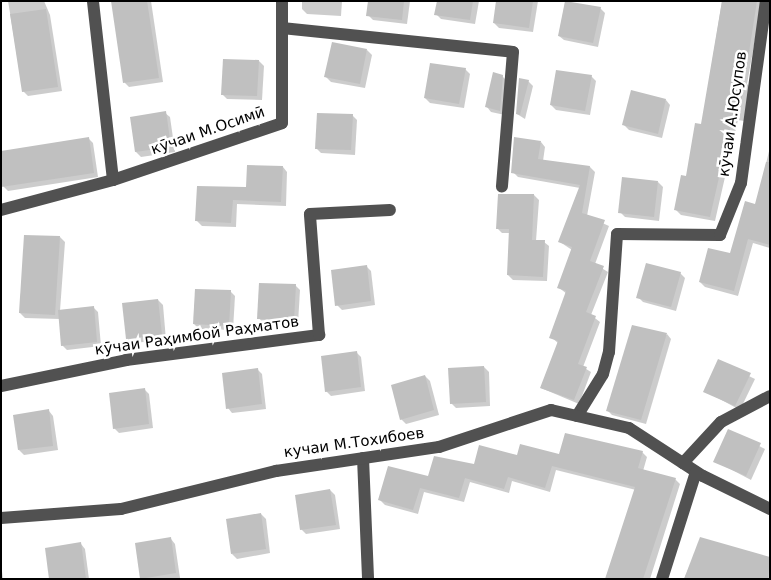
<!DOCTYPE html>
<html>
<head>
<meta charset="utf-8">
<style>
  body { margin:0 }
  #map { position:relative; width:771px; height:580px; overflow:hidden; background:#fff; font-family:"DejaVu Sans",sans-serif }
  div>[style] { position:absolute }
  .shadow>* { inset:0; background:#0003 }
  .building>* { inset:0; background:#c0c0c0 }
  .minor>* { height:12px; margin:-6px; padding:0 6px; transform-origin:6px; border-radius:6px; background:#515151 }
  span { translate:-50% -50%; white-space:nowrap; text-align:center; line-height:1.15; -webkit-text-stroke:5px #fff; paint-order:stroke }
  .street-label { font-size:15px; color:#000 }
  .frame { position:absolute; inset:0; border:2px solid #000; pointer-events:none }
</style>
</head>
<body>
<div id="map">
  <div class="shadow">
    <div style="clip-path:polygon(8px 1px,44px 1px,50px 15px,62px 91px,28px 96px,23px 91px)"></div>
    <div style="clip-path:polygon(112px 1px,151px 1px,163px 82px,129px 87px,125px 83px)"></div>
    <div style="clip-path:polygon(302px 1px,342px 1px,341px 16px,307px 14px,302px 9px)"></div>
    <div style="clip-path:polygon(369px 1px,410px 1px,407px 24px,373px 20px,368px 15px)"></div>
    <div style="clip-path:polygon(438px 1px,479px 1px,475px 24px,441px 19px,436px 14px)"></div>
    <div style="clip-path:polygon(498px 1px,538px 1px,533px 32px,499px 28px,494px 23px)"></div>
    <div style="clip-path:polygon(722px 1px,762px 1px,747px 84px,750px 87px,744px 121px,738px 120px,715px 221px,681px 215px,676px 210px,702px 125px)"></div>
    <div style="clip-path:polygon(600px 8px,605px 13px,598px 47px,564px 40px,559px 36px)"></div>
    <div style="clip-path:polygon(367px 50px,372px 55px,365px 88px,331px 82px,326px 77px)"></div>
    <div style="clip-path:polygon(259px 61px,264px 66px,262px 100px,227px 99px,222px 94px)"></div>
    <div style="clip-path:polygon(465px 69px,470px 74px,464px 108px,430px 103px,425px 98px)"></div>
    <div style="clip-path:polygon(502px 76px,507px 81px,505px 115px,491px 112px,487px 107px)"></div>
    <div style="clip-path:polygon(591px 76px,596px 81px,590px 115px,556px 110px,551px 105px)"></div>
    <div style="clip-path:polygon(528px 81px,533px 86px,525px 119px,517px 114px)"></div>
    <div style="clip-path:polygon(666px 100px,670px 105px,662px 138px,629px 130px,624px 125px)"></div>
    <div style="clip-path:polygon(165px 113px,170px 117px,175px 152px,141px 157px,136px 152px,131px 118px)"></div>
    <div style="clip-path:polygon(352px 115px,357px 120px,355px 155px,321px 153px,316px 148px)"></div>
    <div style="clip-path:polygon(88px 138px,93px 143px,98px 177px,8px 191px,3px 186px)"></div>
    <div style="clip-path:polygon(541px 142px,545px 147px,543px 161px,590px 167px,595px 172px,587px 216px,609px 226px,595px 264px,608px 272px,591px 315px,600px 322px,583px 367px,591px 372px,579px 404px,541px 388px,558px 343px,551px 337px,567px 294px,558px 287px,572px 250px,560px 242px,580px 188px,518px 177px,513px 172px)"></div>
    <div style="clip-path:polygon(770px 147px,770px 248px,753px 243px,738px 296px,705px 287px,700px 282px,731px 255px,756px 205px)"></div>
    <div style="clip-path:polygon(283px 167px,287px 172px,286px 206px,237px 204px,236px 227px,202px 226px,197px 221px)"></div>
    <div style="clip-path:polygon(658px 182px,663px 187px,659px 221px,625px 217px,620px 212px)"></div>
    <div style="clip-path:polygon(534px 195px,539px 200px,536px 241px,544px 242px,549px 246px,547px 281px,513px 280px,508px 275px,510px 233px,502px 233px,497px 228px)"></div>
    <div style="clip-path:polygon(60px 237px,65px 242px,60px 311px,93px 307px,98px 312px,101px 346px,67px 350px,62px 345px,60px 319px,25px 318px,20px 313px)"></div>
    <div style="clip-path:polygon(366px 266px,371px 271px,375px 305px,342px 310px,337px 305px)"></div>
    <div style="clip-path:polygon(680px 273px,685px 278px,676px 311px,643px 302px,638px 297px)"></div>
    <div style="clip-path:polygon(295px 285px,300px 290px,298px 324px,263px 323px,259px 318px)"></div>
    <div style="clip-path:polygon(230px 291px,235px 296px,233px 330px,199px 329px,194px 324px)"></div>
    <div style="clip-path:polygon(158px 300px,163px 305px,166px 340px,132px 343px,127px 338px)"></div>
    <div style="clip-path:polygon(667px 334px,671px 339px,646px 424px,612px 415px,607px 410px)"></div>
    <div style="clip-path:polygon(356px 352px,361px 357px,365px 391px,331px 396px,326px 391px)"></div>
    <div style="clip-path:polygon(718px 361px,755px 379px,740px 410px,705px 391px)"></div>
    <div style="clip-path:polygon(484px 367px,489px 372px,490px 406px,456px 408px,451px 403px)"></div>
    <div style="clip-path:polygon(257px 369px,262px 374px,266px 409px,232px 413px,228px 408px)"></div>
    <div style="clip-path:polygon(425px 376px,430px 381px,439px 415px,406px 424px,401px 419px)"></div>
    <div style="clip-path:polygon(144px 389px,149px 394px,153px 428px,119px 433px,114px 428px)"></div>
    <div style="clip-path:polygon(49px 411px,53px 416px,58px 450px,24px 455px,19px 450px)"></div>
    <div style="clip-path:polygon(728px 430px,765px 449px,751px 480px,715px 461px)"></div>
    <div style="clip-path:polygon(642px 452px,647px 457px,643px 471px,675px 479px,680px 484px,650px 579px,607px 579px,636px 490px,556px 470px,550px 492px,512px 481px,509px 493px,470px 482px,464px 502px,424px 492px,418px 514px,385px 505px,380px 500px,429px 477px,518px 457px)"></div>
    <div style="clip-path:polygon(330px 490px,335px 495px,340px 529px,306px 534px,301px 529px)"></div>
    <div style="clip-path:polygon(261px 514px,266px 519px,270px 553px,237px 559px,232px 554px)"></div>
    <div style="clip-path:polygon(171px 539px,175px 544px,180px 578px,142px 579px)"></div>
    <div style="clip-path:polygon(701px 539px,770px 559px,770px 579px,684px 579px)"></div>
    <div style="clip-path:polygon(81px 544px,85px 549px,89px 579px,51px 579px)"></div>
    <div style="clip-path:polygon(1px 563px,3px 579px,1px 579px)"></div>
  </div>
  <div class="building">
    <div style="clip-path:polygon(111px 1px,147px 1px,159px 78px,123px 83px)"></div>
    <div style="clip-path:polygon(368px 1px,404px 1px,402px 20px,366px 16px)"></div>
    <div style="clip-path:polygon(437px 1px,473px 1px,470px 20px,434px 15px)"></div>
    <div style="clip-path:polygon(496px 1px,533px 1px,529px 28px,493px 23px)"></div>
    <div style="clip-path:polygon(565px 1px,601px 7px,593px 43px,558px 36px)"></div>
    <div style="clip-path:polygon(722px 1px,757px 1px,739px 117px,733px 116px,710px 217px,674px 210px,681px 175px,686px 176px,695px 123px,701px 124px)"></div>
    <div style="clip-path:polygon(46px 9px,58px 87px,22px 92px,10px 14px)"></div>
    <div style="clip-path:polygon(332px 42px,367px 49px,360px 84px,324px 77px)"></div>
    <div style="clip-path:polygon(223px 59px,259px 60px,257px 96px,221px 95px)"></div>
    <div style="clip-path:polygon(430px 63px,466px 68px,459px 104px,424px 98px)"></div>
    <div style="clip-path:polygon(556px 70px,592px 75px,585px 111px,550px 105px)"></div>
    <div style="clip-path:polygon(493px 72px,503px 75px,500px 111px,485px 107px)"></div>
    <div style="clip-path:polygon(519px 78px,529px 80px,520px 115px,516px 114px)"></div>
    <div style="clip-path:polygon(631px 90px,666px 99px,658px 134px,622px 125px)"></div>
    <div style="clip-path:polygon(166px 111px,171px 147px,135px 152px,130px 117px)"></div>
    <div style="clip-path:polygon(317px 113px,353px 114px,351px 150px,315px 149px)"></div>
    <div style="clip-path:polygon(89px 137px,94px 173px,1px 187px,1px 151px)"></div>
    <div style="clip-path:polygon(514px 137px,541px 141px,538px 159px,590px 166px,582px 213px,605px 220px,590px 261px,604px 266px,586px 312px,596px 316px,578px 364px,587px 367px,574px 400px,540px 388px,558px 341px,549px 338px,566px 291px,557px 288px,572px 247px,558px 242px,580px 185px,511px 173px)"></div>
    <div style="clip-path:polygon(766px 162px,770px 162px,770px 245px,748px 239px,734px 291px,699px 282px,708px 248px,730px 253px,745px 201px,755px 204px)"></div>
    <div style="clip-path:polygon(247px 165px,283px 166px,281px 202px,233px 200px,231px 223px,195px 221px,197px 186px,246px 187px)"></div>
    <div style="clip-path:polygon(622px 177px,658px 181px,654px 217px,618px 213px)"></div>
    <div style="clip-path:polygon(498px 194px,534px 194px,532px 240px,545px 240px,543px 277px,507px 275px,509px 229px,496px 229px)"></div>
    <div style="clip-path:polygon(24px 235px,60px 236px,55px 315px,19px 313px)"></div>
    <div style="clip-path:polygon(646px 263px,681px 272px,671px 307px,636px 298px)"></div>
    <div style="clip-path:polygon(367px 265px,371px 301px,335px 306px,331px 270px)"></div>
    <div style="clip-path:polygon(259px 283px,296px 284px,294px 320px,257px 319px)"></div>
    <div style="clip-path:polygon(195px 289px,231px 290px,229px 326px,193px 324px)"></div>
    <div style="clip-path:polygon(158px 299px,162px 335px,126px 339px,122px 303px)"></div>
    <div style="clip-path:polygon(94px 306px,97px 342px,61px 346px,58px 310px)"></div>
    <div style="clip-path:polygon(632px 325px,667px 333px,641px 420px,606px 411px)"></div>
    <div style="clip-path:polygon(357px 351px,361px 387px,325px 392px,321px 356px)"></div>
    <div style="clip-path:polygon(718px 359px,751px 373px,735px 406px,703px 392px)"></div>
    <div style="clip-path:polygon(484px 366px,486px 402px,450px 404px,448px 368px)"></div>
    <div style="clip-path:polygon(258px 368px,262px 404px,226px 409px,222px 373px)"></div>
    <div style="clip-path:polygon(425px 375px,434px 410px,400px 420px,391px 385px)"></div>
    <div style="clip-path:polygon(145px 388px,149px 424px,113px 429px,109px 393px)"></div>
    <div style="clip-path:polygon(49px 409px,53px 446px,18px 450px,13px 415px)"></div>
    <div style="clip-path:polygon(728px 429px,761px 443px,746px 476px,713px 462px)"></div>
    <div style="clip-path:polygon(565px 433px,643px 451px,638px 468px,676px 478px,643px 579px,605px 579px,635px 487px,552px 466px,545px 488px,508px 477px,504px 489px,465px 478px,459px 498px,420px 488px,413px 510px,378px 500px,388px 466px,428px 476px,434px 456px,474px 464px,479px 445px,517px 455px,520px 444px,559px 454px)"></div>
    <div style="clip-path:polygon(330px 489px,336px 525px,300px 530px,295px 495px)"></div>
    <div style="clip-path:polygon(261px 513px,266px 549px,231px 554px,226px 519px)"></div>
    <div style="clip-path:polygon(171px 537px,176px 573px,140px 579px,135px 543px)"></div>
    <div style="clip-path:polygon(700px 537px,770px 557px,768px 579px,684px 579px)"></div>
    <div style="clip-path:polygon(81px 542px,86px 579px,49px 579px,45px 548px)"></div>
  </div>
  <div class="minor">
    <div style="left:282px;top:28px;width:232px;rotate:5.9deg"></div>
    <div style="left:513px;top:52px;width:135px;rotate:94.7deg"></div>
    <div style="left:113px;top:180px;width:178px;rotate:-18.6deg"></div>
    <div style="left:282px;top:123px;width:122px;rotate:-90deg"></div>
    <div style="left:1px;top:210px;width:116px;rotate:-15deg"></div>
    <div style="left:113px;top:180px;width:180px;rotate:-96.4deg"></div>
    <div style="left:1px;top:386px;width:128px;rotate:-11.7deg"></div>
    <div style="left:126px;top:360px;width:195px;rotate:-7.4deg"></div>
    <div style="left:319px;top:335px;width:121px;rotate:-94.3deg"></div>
    <div style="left:310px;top:214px;width:80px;rotate:-2.9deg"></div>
    <div style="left:577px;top:416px;width:49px;rotate:-58.2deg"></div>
    <div style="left:603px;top:374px;width:23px;rotate:-75deg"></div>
    <div style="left:609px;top:352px;width:118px;rotate:-86.1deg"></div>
    <div style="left:617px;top:234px;width:103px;rotate:0.6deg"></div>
    <div style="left:720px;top:235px;width:56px;rotate:-68deg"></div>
    <div style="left:741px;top:183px;width:184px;rotate:-82.2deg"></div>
    <div style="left:363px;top:458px;width:121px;rotate:87.6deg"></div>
    <div style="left:683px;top:463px;width:56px;rotate:-47.2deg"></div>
    <div style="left:721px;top:422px;width:55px;rotate:-28deg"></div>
    <div style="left:1px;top:518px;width:120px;rotate:-4.3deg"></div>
    <div style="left:121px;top:509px;width:160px;rotate:-13.8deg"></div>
    <div style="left:276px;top:471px;width:165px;rotate:-8.4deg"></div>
    <div style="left:439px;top:447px;width:118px;rotate:-18.3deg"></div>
    <div style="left:551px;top:410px;width:80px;rotate:13deg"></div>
    <div style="left:629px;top:428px;width:88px;rotate:33deg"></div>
    <div style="left:703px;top:476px;width:75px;rotate:26.2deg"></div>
    <div style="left:662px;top:579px;width:112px;rotate:-72.4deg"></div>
  </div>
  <div class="street-label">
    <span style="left:733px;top:114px;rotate:-82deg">кӯчаи А.Юсупов</span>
    <span style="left:208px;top:131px;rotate:-19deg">кӯчаи М.Осимӣ</span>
    <span style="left:197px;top:336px;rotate:-8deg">кӯчаи Раҳимбой Раҳматов</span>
    <span style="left:354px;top:443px;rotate:-8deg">кучаи М.Тохибоев</span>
  </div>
  <div class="frame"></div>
</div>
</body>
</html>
